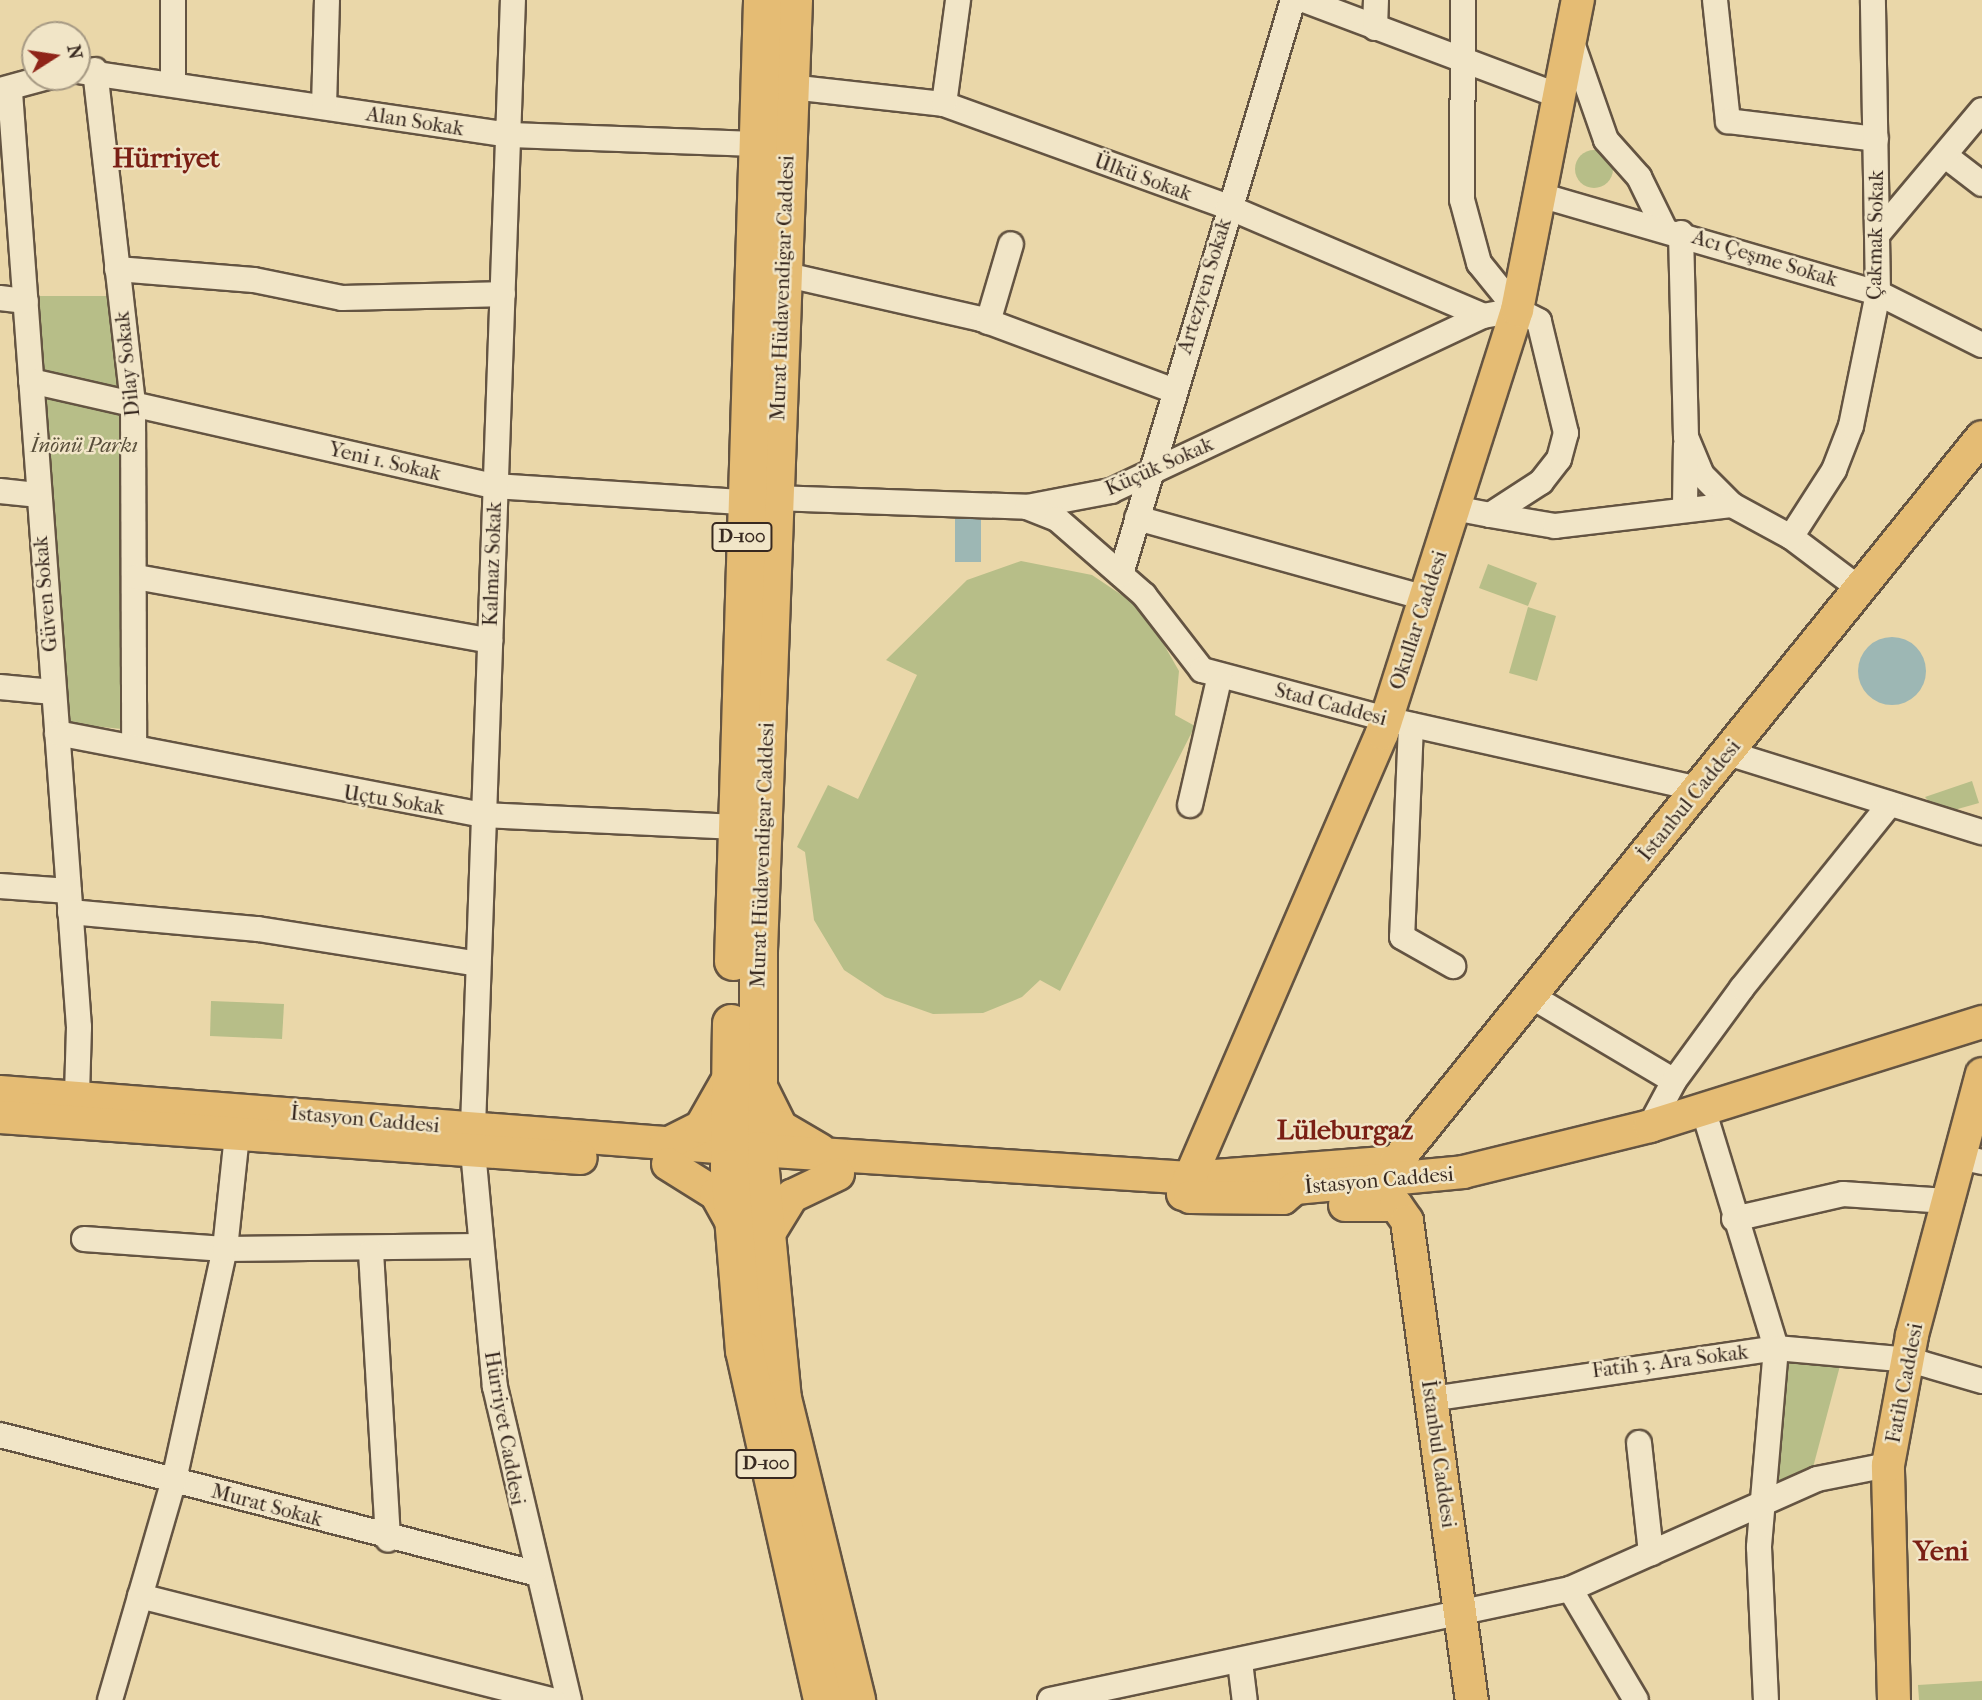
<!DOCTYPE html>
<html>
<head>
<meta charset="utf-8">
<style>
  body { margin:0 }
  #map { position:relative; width:1982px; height:1700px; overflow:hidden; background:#ead7a9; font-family:"IM FELL French Canon",serif }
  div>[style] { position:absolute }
  .green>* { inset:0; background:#b7be88 }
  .round { border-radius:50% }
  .water>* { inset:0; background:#9db7b4 }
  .roads { filter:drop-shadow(2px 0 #645442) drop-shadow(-2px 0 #645442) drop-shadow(0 2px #645442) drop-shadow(0 -2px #645442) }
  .minor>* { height:24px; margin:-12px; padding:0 12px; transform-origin:12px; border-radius:12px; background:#f1e5c7 }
  .major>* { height:32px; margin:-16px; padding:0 16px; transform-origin:16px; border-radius:16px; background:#e5bc74 }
  .highway>* { height:37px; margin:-18.5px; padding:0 18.5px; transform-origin:18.5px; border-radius:18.5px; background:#e5bc74 }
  span { translate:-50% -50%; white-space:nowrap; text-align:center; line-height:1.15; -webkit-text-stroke:5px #f1e5c7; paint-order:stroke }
  .shield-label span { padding:2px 5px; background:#f1e5c7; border:2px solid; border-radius:5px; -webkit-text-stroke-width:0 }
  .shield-label { font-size:19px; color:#382920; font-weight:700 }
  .street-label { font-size:21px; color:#382920 }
  .park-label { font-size:21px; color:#584e3a; font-style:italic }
  .district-label { font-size:28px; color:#7a1f14; font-weight:700 }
  .north { position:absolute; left:21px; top:21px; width:70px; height:70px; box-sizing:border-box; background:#f1e5c7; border:2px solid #a79a84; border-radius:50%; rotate:78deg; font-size:19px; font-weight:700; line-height:28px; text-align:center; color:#382920 }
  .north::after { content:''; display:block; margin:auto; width:24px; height:32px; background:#8f2418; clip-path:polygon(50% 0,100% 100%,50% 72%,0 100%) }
</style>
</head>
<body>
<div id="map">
  <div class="green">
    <div class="round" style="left:1575px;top:150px;width:38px;height:38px"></div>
    <div style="clip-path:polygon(34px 296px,113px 296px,123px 393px,41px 375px)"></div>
    <div style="clip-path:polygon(41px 395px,123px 410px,122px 729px,64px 723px)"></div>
    <div style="clip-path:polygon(1021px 561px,1092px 575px,1144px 610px,1179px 671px,1175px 715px,1195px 726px,1060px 991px,1040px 980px,1022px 997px,983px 1013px,933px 1014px,885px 997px,844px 970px,814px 920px,805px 852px,797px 847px,828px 785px,858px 799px,917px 675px,886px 660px,967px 580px)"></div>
    <div style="clip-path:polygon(1488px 564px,1537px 583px,1528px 606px,1479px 588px)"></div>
    <div style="clip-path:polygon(1528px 607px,1556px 616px,1537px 681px,1509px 673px)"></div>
    <div style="clip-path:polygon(1972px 781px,1979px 803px,1940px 814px,1925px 797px)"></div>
    <div style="clip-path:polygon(211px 1001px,284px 1004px,282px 1039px,210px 1036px)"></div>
    <div style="clip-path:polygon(1781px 1358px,1841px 1362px,1811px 1475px,1771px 1485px)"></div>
    <div style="clip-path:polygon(1982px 1681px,1982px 1700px,1919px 1700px,1918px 1685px)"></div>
  </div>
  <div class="water">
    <div style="clip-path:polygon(955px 517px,981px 517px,981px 562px,955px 562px)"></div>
    <div class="round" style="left:1858px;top:637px;width:68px;height:68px"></div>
  </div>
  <div class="roads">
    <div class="minor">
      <div style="left:1304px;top:0;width:272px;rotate:20.6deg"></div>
      <div style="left:1715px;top:0;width:122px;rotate:83.9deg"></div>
      <div style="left:1728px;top:121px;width:149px;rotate:6.9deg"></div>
      <div style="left:1375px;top:28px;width:28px;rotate:-88deg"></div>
      <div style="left:1570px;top:37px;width:109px;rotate:70.7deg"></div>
      <div style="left:1606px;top:140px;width:50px;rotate:48.3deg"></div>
      <div style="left:1639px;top:177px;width:55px;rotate:63.9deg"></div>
      <div style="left:95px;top:70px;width:336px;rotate:83.5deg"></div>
      <div style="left:133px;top:404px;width:340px;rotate:89.8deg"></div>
      <div style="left:77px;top:71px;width:437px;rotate:8.4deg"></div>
      <div style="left:509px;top:135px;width:248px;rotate:2.1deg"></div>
      <div style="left:173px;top:80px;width:80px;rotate:-90deg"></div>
      <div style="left:790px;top:87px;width:155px;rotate:6.3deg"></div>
      <div style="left:944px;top:104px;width:302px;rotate:19.9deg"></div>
      <div style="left:1228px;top:207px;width:277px;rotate:23.1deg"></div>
      <div style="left:0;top:90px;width:50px;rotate:-15.2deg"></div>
      <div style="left:10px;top:92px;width:938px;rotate:85.78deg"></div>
      <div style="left:79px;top:1027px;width:69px;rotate:91.7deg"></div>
      <div style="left:944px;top:104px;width:105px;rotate:-82.3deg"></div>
      <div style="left:324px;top:107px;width:107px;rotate:-88.4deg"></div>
      <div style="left:1947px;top:157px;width:44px;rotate:37.6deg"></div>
      <div style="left:1540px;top:195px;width:352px;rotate:16.2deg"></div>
      <div style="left:1878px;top:293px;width:116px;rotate:26.6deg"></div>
      <div style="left:1681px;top:233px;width:204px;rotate:88.6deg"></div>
      <div style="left:1686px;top:437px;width:41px;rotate:67.2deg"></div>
      <div style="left:1702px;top:475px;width:42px;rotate:45deg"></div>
      <div style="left:1732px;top:505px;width:67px;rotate:28.5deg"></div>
      <div style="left:1791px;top:537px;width:86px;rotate:37deg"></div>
      <div style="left:1877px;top:235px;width:163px;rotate:-50deg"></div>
      <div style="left:117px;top:269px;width:137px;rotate:4.6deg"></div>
      <div style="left:254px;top:280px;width:90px;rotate:11.6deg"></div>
      <div style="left:342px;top:298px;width:161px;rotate:-1.4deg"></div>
      <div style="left:783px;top:274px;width:203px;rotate:12.8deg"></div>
      <div style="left:981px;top:319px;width:204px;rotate:20.4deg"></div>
      <div style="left:0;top:298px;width:26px;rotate:7deg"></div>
      <div style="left:988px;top:322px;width:81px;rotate:-73.6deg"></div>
      <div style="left:31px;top:381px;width:475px;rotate:12.8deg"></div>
      <div style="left:494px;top:486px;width:251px;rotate:3.7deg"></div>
      <div style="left:0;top:491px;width:37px;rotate:6deg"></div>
      <div style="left:774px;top:498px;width:253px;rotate:2deg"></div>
      <div style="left:1027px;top:507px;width:86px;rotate:-10.8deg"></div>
      <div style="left:1111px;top:491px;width:411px;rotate:-25.2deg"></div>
      <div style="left:1483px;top:316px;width:35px;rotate:-10deg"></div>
      <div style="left:1685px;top:506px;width:61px;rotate:-89.1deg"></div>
      <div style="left:1027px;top:507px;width:32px;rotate:22deg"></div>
      <div style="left:1057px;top:519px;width:116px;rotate:41.1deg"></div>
      <div style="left:1144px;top:595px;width:95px;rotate:52.3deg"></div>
      <div style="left:1202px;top:670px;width:190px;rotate:14.9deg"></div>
      <div style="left:1386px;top:719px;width:320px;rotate:12.6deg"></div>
      <div style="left:1454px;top:508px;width:37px;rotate:11deg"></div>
      <div style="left:1490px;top:515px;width:61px;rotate:-32.9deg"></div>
      <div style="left:1541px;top:482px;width:29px;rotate:-52deg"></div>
      <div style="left:1559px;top:459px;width:27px;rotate:-75deg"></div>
      <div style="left:1566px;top:433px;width:115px;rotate:-103.6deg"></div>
      <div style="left:1539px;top:321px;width:25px;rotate:-153deg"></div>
      <div style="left:1517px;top:310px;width:60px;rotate:-129deg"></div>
      <div style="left:1479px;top:263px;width:65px;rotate:-105.1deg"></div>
      <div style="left:1462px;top:200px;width:200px;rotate:-89.7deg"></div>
      <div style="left:1490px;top:515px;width:66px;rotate:9.6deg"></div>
      <div style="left:1555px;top:526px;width:178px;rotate:-6.8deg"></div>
      <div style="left:1137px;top:518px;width:299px;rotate:15.5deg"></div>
      <div style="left:1791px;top:537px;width:80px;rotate:-57.3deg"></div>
      <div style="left:1834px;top:470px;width:47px;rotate:-68.9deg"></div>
      <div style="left:1851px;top:426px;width:136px;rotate:-78.5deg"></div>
      <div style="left:1878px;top:293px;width:293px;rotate:-91deg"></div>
      <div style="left:1121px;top:574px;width:599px;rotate:-73.32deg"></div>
      <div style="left:136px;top:577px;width:360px;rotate:10.2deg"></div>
      <div style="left:0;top:687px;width:53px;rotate:5.4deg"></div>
      <div style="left:1411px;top:725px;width:212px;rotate:92.4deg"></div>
      <div style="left:1402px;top:937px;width:59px;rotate:29.6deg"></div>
      <div style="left:57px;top:733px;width:435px;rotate:10.9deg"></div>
      <div style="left:484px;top:815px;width:252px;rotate:2.7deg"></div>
      <div style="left:1728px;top:753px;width:266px;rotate:17.3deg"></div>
      <div style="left:1190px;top:805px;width:133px;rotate:-77deg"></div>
      <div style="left:0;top:886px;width:69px;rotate:4.1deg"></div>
      <div style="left:70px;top:912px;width:189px;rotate:5.2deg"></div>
      <div style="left:258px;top:929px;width:223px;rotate:9deg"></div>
      <div style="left:1531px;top:996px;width:166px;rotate:30.7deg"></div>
      <div style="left:1704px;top:1112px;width:247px;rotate:73deg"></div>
      <div style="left:1776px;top:1348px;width:200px;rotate:94.9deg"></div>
      <div style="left:1759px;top:1547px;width:153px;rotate:87.4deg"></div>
      <div style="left:1650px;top:1126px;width:51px;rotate:-61.9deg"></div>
      <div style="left:1674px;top:1081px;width:115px;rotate:-53.8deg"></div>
      <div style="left:1742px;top:988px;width:236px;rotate:-51.2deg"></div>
      <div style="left:473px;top:1127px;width:1128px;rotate:-87.97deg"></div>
      <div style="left:473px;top:1151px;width:237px;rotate:84.7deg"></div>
      <div style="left:495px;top:1387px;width:322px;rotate:76.7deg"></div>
      <div style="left:1959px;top:1157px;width:24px;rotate:12deg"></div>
      <div style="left:1734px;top:1219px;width:112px;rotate:-12.9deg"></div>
      <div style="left:1843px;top:1194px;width:104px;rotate:3.9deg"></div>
      <div style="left:84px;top:1239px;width:141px;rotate:4.1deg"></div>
      <div style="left:225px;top:1249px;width:253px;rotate:-0.7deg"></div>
      <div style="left:371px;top:1252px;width:288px;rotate:86.6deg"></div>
      <div style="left:1431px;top:1399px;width:349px;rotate:-8.4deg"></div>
      <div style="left:1776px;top:1348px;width:135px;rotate:5.1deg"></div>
      <div style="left:1910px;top:1360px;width:75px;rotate:16.3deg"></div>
      <div style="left:0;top:1435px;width:552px;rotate:14.49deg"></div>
      <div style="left:1639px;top:1443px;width:111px;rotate:83.8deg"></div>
      <div style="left:1570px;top:1589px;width:129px;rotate:59.3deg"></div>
      <div style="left:140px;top:1596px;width:425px;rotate:14.2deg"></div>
      <div style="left:1240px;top:1662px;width:38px;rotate:83deg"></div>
      <div style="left:110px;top:1700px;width:229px;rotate:-73.8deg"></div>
      <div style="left:174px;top:1480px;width:237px;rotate:-77.6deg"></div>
      <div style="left:225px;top:1249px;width:115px;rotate:-84deg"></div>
      <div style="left:1050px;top:1700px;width:532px;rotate:-12.05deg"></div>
      <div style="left:1570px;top:1589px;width:270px;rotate:-24deg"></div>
      <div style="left:1817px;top:1479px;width:72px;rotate:-11.2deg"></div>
    </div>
    <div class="major">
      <div style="left:759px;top:1083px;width:49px;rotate:63.4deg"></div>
      <div style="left:781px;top:1127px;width:45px;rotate:30.5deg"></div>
      <div style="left:0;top:1092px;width:732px;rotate:4.39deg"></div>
      <div style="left:0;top:1117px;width:582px;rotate:4.04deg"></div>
      <div style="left:665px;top:1145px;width:40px;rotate:-26.6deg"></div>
      <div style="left:701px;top:1127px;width:59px;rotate:-60.4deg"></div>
      <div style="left:758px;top:1150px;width:432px;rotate:3.7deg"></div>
      <div style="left:1189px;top:1178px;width:208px;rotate:-4.4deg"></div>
      <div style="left:1396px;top:1162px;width:932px;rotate:-51.05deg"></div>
      <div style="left:668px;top:1164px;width:57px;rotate:32deg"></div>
      <div style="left:716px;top:1194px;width:33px;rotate:61deg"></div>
      <div style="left:1183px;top:1194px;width:502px;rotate:-66.65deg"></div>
      <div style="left:1382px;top:733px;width:444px;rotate:-72.3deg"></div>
      <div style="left:1517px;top:310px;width:316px;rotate:-78.9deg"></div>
      <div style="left:1190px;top:1197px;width:93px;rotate:0.6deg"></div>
      <div style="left:1283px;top:1198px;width:16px;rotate:-40deg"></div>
      <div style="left:1295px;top:1188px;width:169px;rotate:-5.4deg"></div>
      <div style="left:1463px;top:1172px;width:193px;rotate:-13.8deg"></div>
      <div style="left:1650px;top:1126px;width:348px;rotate:-17.4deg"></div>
      <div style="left:1345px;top:1205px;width:51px"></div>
      <div style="left:1396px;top:1205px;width:19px;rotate:55deg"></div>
      <div style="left:1407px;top:1221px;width:483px;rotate:82.3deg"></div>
      <div style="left:765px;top:1240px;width:52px;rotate:-58.5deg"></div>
      <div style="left:792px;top:1196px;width:51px;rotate:-25.6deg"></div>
      <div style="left:1894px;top:1700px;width:235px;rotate:-91.5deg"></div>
      <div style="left:1888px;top:1465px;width:132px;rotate:-79.5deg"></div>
      <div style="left:1912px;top:1335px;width:270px;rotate:-75deg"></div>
    </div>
    <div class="highway">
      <div style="left:793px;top:0;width:950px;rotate:92.11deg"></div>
      <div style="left:758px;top:949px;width:201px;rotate:90deg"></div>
      <div style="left:758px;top:1150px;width:249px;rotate:84.5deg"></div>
      <div style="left:782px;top:1398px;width:311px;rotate:76.2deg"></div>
      <div style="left:733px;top:961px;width:961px;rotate:-88.27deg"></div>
      <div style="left:731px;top:1023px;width:145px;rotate:90.8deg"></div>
      <div style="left:729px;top:1168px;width:183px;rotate:85.3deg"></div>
      <div style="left:744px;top:1350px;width:359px;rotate:77.4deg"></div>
    </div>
  </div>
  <div class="shield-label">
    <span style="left:742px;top:537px">D-100</span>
    <span style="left:766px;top:1464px">D-100</span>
  </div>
  <div class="street-label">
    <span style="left:415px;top:121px;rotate:9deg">Alan Sokak</span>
    <span style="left:1143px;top:177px;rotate:20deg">Ülkü Sokak</span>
    <span style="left:1875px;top:235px;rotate:-89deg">Çakmak Sokak</span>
    <span style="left:1765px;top:258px;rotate:17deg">Acı Çeşme Sokak</span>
    <span style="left:1204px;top:286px;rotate:-73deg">Artezyen Sokak</span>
    <span style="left:782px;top:288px;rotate:-88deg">Murat Hüdavendigar Caddesi</span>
    <span style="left:127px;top:364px;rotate:-96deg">Dilay Sokak</span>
    <span style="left:385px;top:461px;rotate:13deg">Yeni 1. Sokak</span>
    <span style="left:1159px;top:466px;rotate:-24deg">Küçük Sokak</span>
    <span style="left:492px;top:564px;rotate:-88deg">Kalmaz Sokak</span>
    <span style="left:45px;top:594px;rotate:-95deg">Güven Sokak</span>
    <span style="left:1418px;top:620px;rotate:-72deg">Okullar Caddesi</span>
    <span style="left:1331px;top:704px;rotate:15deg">Stad Caddesi</span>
    <span style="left:394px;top:800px;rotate:9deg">Uçtu Sokak</span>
    <span style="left:1689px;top:800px;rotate:-51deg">İstanbul Caddesi</span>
    <span style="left:762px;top:855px;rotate:-88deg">Murat Hüdavendigar Caddesi</span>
    <span style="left:365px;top:1119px;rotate:5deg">İstasyon Caddesi</span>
    <span style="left:1379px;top:1180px;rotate:-5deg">İstasyon Caddesi</span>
    <span style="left:1670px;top:1361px;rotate:-7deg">Fatih 3. Ara Sokak</span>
    <span style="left:1904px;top:1383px;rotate:-79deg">Fatih Caddesi</span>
    <span style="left:505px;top:1428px;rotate:80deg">Hürriyet Caddesi</span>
    <span style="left:1439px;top:1454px;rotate:82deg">İstanbul Caddesi</span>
    <span style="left:267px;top:1505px;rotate:15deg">Murat Sokak</span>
  </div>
  <div class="park-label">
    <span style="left:84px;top:445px">İnönü Parkı</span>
  </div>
  <div class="district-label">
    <span style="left:166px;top:158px">Hürriyet</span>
    <span style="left:1345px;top:1130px">Lüleburgaz</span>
    <span style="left:1941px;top:1551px">Yeni</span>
  </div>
  <div class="north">N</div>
</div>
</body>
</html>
